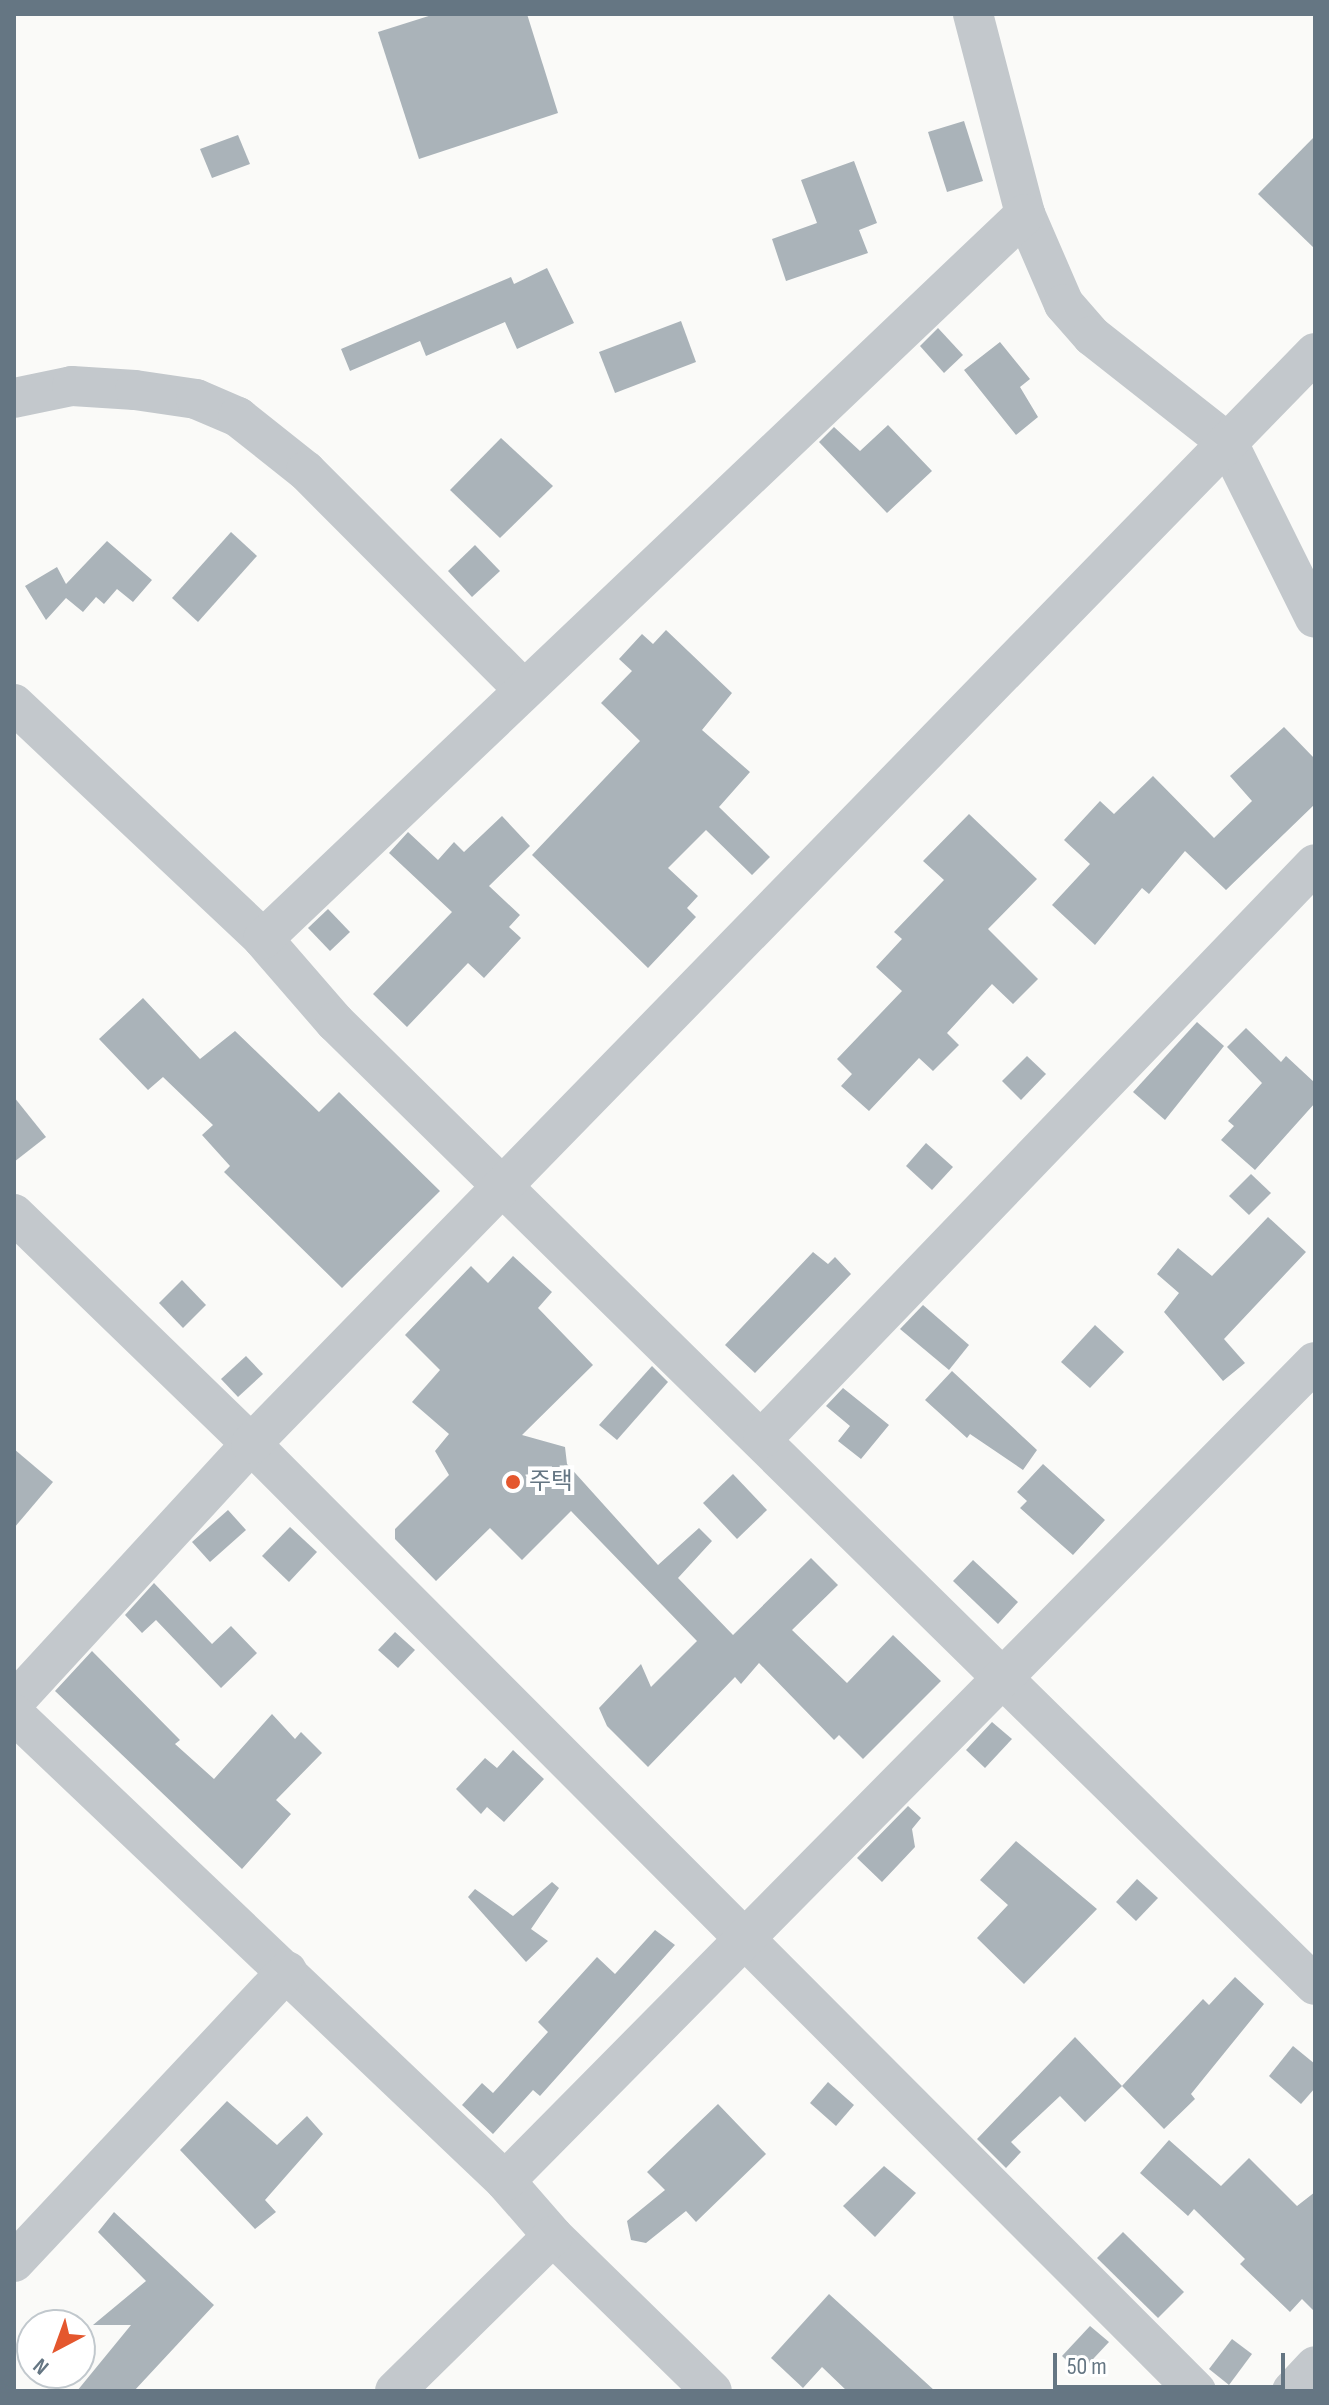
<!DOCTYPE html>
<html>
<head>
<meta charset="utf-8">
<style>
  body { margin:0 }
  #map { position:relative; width:1329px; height:2405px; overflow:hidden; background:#fafaf8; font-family:"Sofia Sans Condensed","Noto Sans KR",sans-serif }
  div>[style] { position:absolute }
  .building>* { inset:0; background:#aab3b9 }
  .minor>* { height:40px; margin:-20px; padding:0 20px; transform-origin:20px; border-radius:20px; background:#c3c8cc }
  .dots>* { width:22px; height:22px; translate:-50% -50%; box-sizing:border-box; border:4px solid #fff; border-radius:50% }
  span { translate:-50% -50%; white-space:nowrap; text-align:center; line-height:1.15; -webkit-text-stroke:8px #fff; paint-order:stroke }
  .poi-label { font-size:24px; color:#657683 }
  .left { translate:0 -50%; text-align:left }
  .frame { position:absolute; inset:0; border:16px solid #657683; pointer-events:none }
  .north { position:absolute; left:16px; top:2309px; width:80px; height:80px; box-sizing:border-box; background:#fff; border:2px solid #c1c8cd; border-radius:50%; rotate:221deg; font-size:22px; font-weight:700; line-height:32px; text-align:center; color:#657683 }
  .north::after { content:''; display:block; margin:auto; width:28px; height:36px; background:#e4572e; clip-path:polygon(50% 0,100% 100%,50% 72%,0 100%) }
  .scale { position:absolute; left:1053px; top:2353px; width:232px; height:36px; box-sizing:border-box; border:4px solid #657683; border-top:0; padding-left:10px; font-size:24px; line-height:28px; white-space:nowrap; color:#657683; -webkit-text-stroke:6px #fff; paint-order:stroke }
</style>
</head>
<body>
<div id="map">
  <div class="building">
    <div style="clip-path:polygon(435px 14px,527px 14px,558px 113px,419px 159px,378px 32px)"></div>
    <div style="clip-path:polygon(964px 121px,983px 181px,947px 192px,928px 132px)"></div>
    <div style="clip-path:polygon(238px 135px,250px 164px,212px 178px,200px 149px)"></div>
    <div style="clip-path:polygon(1315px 136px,1315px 249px,1258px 194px)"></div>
    <div style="clip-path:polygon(854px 161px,877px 223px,859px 230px,868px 253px,786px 281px,772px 239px,817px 223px,801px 180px)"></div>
    <div style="clip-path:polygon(547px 268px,574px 323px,517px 349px,505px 322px,426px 356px,420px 341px,350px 371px,341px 349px,511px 277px,514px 284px)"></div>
    <div style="clip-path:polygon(681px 321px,696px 362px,615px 393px,599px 352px)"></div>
    <div style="clip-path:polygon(938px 328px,963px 355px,944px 373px,920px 346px)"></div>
    <div style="clip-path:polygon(1000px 342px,1030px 379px,1020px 387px,1038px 417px,1016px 435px,964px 370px)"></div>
    <div style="clip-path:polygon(888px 425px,932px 471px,887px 513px,819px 442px,834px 427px,860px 451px)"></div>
    <div style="clip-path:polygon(501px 438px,553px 486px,500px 538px,450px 490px)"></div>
    <div style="clip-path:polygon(231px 532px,257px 556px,198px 622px,172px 598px)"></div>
    <div style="clip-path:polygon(107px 541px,152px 580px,133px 602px,117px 589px,104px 604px,96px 597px,83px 612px,66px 598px,46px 620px,25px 586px,57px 567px,66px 584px)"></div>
    <div style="clip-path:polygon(475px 545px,500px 571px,472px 597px,448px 571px)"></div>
    <div style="clip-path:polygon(666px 630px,732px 693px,702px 730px,750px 772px,719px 807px,770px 857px,752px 875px,706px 830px,668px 868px,698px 896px,687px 908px,696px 917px,648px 968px,532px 855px,640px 741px,601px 703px,632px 671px,619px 659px,642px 634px,653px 644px)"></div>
    <div style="clip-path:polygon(1284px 727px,1315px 759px,1315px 804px,1226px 890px,1185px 851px,1149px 894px,1142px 888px,1095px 945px,1052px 905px,1090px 864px,1064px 840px,1100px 801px,1114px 814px,1153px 776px,1214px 838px,1252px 801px,1230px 776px)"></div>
    <div style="clip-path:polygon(969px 814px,1037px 879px,988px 929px,1038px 979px,1013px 1004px,992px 984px,947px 1033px,959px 1045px,933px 1071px,919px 1058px,869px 1111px,841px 1086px,852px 1074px,837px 1059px,902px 991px,876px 967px,902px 939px,894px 932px,944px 880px,923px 861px)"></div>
    <div style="clip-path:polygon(502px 816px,530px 846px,489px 886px,520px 915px,509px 927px,521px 938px,484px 978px,468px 963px,407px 1027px,373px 994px,452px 912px,389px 853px,408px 832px,438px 860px,454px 842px,464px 852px)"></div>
    <div style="clip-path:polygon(328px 909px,350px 932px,330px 951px,308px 928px)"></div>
    <div style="clip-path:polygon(143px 998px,200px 1059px,235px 1031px,319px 1112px,339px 1092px,440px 1191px,342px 1288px,224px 1172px,230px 1166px,202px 1135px,213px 1125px,163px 1077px,148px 1090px,99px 1039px)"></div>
    <div style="clip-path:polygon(1197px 1022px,1224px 1046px,1165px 1120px,1133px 1092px)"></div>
    <div style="clip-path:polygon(1246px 1028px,1281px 1062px,1286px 1056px,1315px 1083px,1315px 1103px,1255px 1170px,1221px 1140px,1234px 1126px,1228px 1121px,1262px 1083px,1227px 1047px)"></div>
    <div style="clip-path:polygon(1027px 1056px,1046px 1074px,1021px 1100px,1002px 1081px)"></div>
    <div style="clip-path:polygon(14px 1097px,46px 1137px,14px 1162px)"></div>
    <div style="clip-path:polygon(926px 1143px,953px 1167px,932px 1190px,906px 1166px)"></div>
    <div style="clip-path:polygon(1251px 1174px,1271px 1193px,1249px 1215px,1229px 1196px)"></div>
    <div style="clip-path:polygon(1268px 1217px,1306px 1252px,1224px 1339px,1245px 1363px,1223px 1381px,1164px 1312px,1179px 1293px,1157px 1274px,1178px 1248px,1212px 1276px)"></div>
    <div style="clip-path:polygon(813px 1252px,828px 1264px,835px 1257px,851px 1274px,755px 1373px,725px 1345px)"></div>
    <div style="clip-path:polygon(513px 1256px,552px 1292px,538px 1308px,593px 1365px,522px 1435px,565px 1447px,567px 1464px,658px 1565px,699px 1528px,712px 1541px,678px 1578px,733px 1635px,811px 1558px,838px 1585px,792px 1630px,847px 1683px,893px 1635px,941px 1681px,863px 1759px,839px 1735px,834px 1740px,759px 1663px,741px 1684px,735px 1677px,648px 1767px,607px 1726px,599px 1708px,641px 1664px,651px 1687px,697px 1641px,571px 1511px,522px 1560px,490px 1528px,436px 1581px,395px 1539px,395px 1529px,449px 1475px,435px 1451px,449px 1434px,412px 1402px,440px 1370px,405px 1335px,471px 1266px,488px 1283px)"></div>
    <div style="clip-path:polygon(182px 1280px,206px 1305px,183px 1328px,159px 1303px)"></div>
    <div style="clip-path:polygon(923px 1305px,969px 1345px,949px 1370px,900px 1329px)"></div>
    <div style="clip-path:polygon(1095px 1325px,1124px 1352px,1090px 1388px,1061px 1362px)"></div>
    <div style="clip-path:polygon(246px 1356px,263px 1374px,238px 1397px,221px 1379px)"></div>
    <div style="clip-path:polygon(652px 1366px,668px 1382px,617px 1440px,599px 1425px)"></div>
    <div style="clip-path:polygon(952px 1371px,1037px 1450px,1023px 1470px,970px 1434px,967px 1438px,925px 1400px)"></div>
    <div style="clip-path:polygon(843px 1388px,889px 1425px,861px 1459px,838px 1441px,850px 1426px,826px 1406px)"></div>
    <div style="clip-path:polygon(14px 1449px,53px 1482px,14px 1528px)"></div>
    <div style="clip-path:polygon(1043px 1464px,1105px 1520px,1073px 1555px,1020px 1508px,1027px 1501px,1017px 1492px)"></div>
    <div style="clip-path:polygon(733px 1474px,767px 1510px,737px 1539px,703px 1503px)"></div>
    <div style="clip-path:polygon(228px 1510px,246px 1530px,210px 1562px,192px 1542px)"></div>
    <div style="clip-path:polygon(290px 1527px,317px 1552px,289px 1582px,262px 1556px)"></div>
    <div style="clip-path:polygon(973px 1560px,1018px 1602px,998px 1624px,953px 1581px)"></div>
    <div style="clip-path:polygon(154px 1583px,212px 1644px,231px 1626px,257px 1653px,221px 1688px,156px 1620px,142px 1633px,125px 1615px)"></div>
    <div style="clip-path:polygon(395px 1632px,415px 1650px,398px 1668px,378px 1650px)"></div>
    <div style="clip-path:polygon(92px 1651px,180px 1740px,175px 1744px,214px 1779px,272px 1714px,295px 1739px,301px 1732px,322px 1753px,276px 1800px,291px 1814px,242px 1869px,55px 1691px)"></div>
    <div style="clip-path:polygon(992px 1722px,1012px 1739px,985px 1768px,966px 1750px)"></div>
    <div style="clip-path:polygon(513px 1750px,544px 1779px,504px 1822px,487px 1807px,481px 1814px,456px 1789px,485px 1758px,497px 1768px)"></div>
    <div style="clip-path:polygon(908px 1806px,921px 1818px,912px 1829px,915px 1847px,882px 1882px,857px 1858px)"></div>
    <div style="clip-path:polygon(1016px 1841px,1097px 1909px,1024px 1984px,977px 1938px,1008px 1905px,980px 1880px)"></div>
    <div style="clip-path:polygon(1137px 1879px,1158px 1898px,1136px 1921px,1116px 1902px)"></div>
    <div style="clip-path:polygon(552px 1882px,559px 1888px,531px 1929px,548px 1941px,526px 1962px,468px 1897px,475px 1889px,513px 1916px)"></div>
    <div style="clip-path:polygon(655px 1930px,675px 1945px,540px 2096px,533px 2090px,493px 2134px,462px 2105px,482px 2083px,493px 2093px,548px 2032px,538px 2022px,597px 1957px,615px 1974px)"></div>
    <div style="clip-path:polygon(1235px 1977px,1264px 2004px,1191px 2094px,1195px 2099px,1164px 2129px,1122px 2086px,1203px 1999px,1209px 2005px)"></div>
    <div style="clip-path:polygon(1075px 2037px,1122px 2086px,1085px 2122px,1060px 2096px,1011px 2142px,1021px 2152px,1006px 2168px,977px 2139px)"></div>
    <div style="clip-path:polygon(1293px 2046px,1315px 2064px,1315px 2088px,1301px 2104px,1269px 2076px)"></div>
    <div style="clip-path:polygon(828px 2082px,854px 2105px,836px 2126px,810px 2103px)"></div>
    <div style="clip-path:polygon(227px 2101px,277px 2145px,307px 2116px,323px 2134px,265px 2200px,276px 2212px,255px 2229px,180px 2150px)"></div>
    <div style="clip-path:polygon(718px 2104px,766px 2154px,696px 2222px,686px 2211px,646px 2243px,631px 2240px,627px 2221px,665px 2190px,647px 2172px)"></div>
    <div style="clip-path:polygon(1169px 2140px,1221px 2186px,1249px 2158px,1297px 2206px,1315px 2192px,1315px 2312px,1302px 2299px,1290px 2312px,1240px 2264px,1245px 2259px,1194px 2209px,1188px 2216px,1140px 2173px)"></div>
    <div style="clip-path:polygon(884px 2166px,916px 2193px,875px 2237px,843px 2206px)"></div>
    <div style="clip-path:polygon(114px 2212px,214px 2305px,134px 2391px,77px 2391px,131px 2325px,93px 2325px,146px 2281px,98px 2232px)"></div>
    <div style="clip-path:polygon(1123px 2232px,1184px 2292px,1158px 2318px,1097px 2258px)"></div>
    <div style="clip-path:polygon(829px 2294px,935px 2391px,847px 2391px,822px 2367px,803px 2388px,771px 2358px)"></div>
    <div style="clip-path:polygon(1090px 2326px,1109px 2342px,1080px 2373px,1062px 2356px)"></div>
    <div style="clip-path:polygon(1232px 2339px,1252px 2354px,1229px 2385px,1209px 2369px)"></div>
  </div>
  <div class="minor">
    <div style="left:973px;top:14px;width:207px;rotate:75.4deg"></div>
    <div style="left:1025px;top:214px;width:98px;rotate:66.6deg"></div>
    <div style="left:1064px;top:304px;width:43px;rotate:48.8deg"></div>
    <div style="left:1092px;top:336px;width:173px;rotate:38.2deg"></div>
    <div style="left:1228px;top:443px;width:195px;rotate:63.6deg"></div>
    <div style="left:14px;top:398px;width:59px;rotate:-11.7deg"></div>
    <div style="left:72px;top:386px;width:63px;rotate:3.6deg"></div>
    <div style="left:135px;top:390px;width:62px;rotate:8.4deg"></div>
    <div style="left:196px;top:399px;width:46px;rotate:23.2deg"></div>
    <div style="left:238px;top:417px;width:87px;rotate:38.5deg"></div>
    <div style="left:306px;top:471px;width:306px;rotate:45.1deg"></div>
    <div style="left:14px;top:704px;width:342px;rotate:43.3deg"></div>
    <div style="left:263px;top:939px;width:110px;rotate:49.1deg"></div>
    <div style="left:335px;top:1022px;width:1374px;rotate:44.5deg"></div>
    <div style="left:263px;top:939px;width:1052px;rotate:-43.57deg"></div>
    <div style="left:14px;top:1214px;width:330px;rotate:44.1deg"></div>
    <div style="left:251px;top:1444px;width:1338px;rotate:45.06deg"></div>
    <div style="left:763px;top:1438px;width:796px;rotate:-46.12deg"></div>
    <div style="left:14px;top:1702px;width:350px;rotate:-47.4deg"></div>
    <div style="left:251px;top:1444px;width:1524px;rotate:-45.72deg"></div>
    <div style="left:14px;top:1714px;width:678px;rotate:43.56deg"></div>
    <div style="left:505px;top:2181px;width:73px;rotate:48.9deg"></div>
    <div style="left:553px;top:2236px;width:222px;rotate:44.3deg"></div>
    <div style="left:505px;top:2181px;width:1152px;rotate:-45.32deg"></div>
    <div style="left:14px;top:2262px;width:399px;rotate:-46.8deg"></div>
    <div style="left:395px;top:2391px;width:221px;rotate:-44.5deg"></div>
    <div style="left:1292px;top:2391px;width:34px;rotate:-47deg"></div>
  </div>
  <div class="dots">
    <div style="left:513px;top:1482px;background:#e4572e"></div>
  </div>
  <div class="poi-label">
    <span class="left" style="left:529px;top:1482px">주택</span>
  </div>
  <div class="frame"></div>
  <div class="north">N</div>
  <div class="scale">50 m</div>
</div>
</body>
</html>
